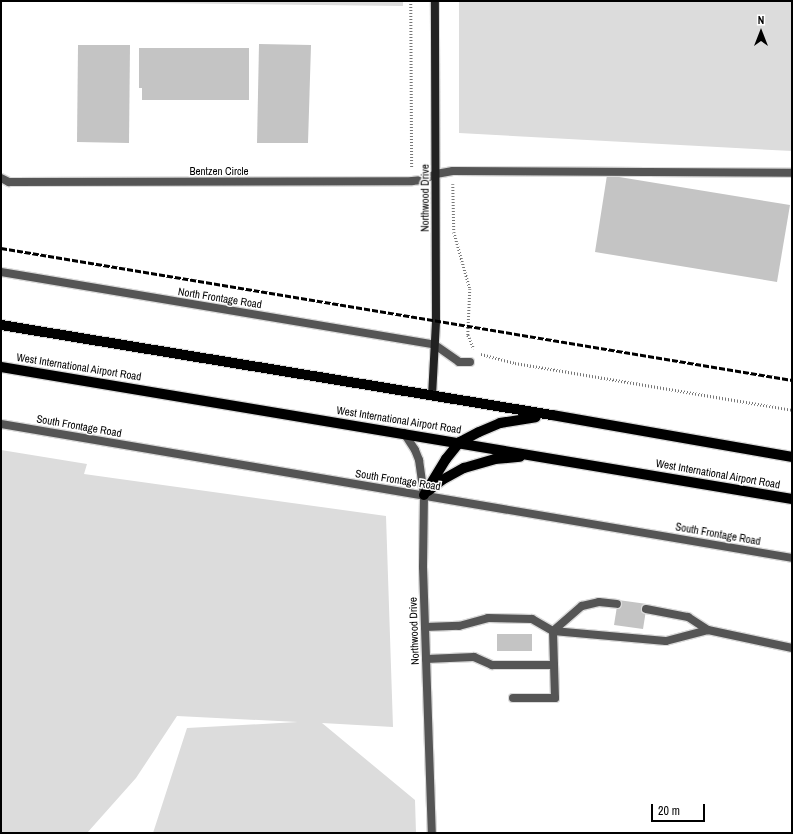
<!DOCTYPE html>
<html>
<head>
<meta charset="utf-8">
<style>
  body { margin:0 }
  #map { position:relative; width:793px; height:834px; overflow:hidden; background:#fff; font-family:"Archivo Narrow",sans-serif }
  div>[style] { position:absolute }
  .green>* { inset:0; background:#dcdcdc }
  .building>* { inset:0; background:#c4c4c4 }
  .path>* { height:2.5px; margin-top:-1.25px; transform-origin:0; background:repeating-linear-gradient(90deg,#777 0 1px,transparent 0 3px) }
  .roads { filter:drop-shadow(1px 0 #dbdbdb) drop-shadow(-1px 0 #dbdbdb) drop-shadow(0 1px #dbdbdb) drop-shadow(0 -1px #dbdbdb) }
  .lane>* { height:8px; margin:-4px; padding:0 4px; transform-origin:4px; border-radius:4px; background:#555 }
  .street>* { height:8px; margin:-4px; padding:0 4px; transform-origin:4px; border-radius:4px; background:#555 }
  .secondary>* { height:8px; margin:-4px; padding:0 4px; transform-origin:4px; border-radius:4px; background:#222 }
  .primary>* { height:10px; margin:-5px; padding:0 5px; transform-origin:5px; border-radius:5px; background:#000 }
  .rail>* { height:3px; margin-top:-1.5px; transform-origin:0; background:repeating-linear-gradient(90deg,#000 0 6px,transparent 0 8px) }
  span { translate:-50% -50%; white-space:nowrap; text-align:center; line-height:1.15; -webkit-text-stroke:3px #fff; paint-order:stroke }
  .street-label { font-size:11px; color:#000 }
  .frame { position:absolute; inset:0; border:2px solid #000; pointer-events:none }
  .north { position:absolute; left:741px; top:12px; width:40px; height:40px; -webkit-text-stroke:3px #fff; paint-order:stroke; rotate:0deg; font-size:11px; font-weight:700; line-height:16px; text-align:center; color:#000 }
  .north::after { content:''; display:block; margin:auto; width:14px; height:18px; background:#000; clip-path:polygon(50% 0,100% 100%,50% 72%,0 100%) }
  .scale { position:absolute; left:651px; top:804px; width:54px; height:18px; box-sizing:border-box; border:2px solid #000; border-top:0; padding-left:5px; font-size:12px; line-height:14px; white-space:nowrap; color:#000; -webkit-text-stroke:3px #fff; paint-order:stroke }
</style>
</head>
<body>
<div id="map">
  <div class="green">
    <div style="clip-path:polygon(1px 1px,403px 1px,403px 6px)"></div>
    <div style="clip-path:polygon(459px 1px,792px 1px,792px 151px,459px 133px)"></div>
    <div style="clip-path:polygon(1px 450px,87px 464px,84px 474px,386px 516px,393px 727px,322px 723px,415px 800px,416px 833px,153px 833px,187px 728px,298px 722px,177px 716px,136px 778px,87px 833px,1px 833px)"></div>
  </div>
  <div class="building">
    <div style="clip-path:polygon(259px 44px,311px 45px,308px 143px,257px 143px)"></div>
    <div style="clip-path:polygon(78px 45px,130px 45px,129px 143px,77px 142px)"></div>
    <div style="clip-path:polygon(139px 48px,249px 48px,249px 100px,142px 100px,142px 88px,139px 88px)"></div>
    <div style="clip-path:polygon(607px 175px,790px 205px,777px 282px,595px 252px)"></div>
    <div style="clip-path:polygon(618px 600px,647px 604px,643px 629px,614px 625px)"></div>
    <div style="clip-path:polygon(497px 634px,532px 634px,532px 651px,497px 651px)"></div>
  </div>
  <div class="path">
    <div style="left:411px;top:1px;width:167px;rotate:89.7deg"></div>
    <div style="left:453px;top:184px;width:48px;rotate:88.8deg"></div>
    <div style="left:454px;top:232px;width:59px;rotate:74.3deg"></div>
    <div style="left:470px;top:289px;width:46px;rotate:92.5deg"></div>
    <div style="left:468px;top:335px;width:15px;rotate:67deg"></div>
    <div style="left:481px;top:354px;width:35px;rotate:15deg"></div>
    <div style="left:515px;top:363px;width:281px;rotate:9.6deg"></div>
  </div>
  <div class="roads">
    <div class="lane">
      <div style="left:436px;top:174px;width:17px;rotate:-10deg"></div>
      <div style="left:453px;top:171px;width:339px;rotate:0.3deg"></div>
      <div style="left:646px;top:609px;width:43px;rotate:10.8deg"></div>
      <div style="left:688px;top:617px;width:24px;rotate:33deg"></div>
      <div style="left:425px;top:627px;width:34px;rotate:-2deg"></div>
      <div style="left:459px;top:626px;width:30px;rotate:-15deg"></div>
      <div style="left:488px;top:618px;width:44px;rotate:1.3deg"></div>
      <div style="left:532px;top:619px;width:24px;rotate:30deg"></div>
      <div style="left:553px;top:631px;width:113px;rotate:5.1deg"></div>
      <div style="left:666px;top:641px;width:43px;rotate:-14.7deg"></div>
      <div style="left:708px;top:630px;width:86px;rotate:12.1deg"></div>
      <div style="left:553px;top:631px;width:38px;rotate:-41deg"></div>
      <div style="left:582px;top:606px;width:17px;rotate:-13deg"></div>
      <div style="left:599px;top:602px;width:18px;rotate:6deg"></div>
      <div style="left:426px;top:659px;width:48px;rotate:-2.4deg"></div>
      <div style="left:474px;top:657px;width:20px;rotate:24deg"></div>
      <div style="left:492px;top:665px;width:62px"></div>
      <div style="left:513px;top:698px;width:42px"></div>
      <div style="left:555px;top:698px;width:67px;rotate:-91.7deg"></div>
    </div>
    <div class="street">
      <div style="left:1px;top:178px;width:9px;rotate:27deg"></div>
      <div style="left:9px;top:182px;width:403px;rotate:-0.1deg"></div>
      <div style="left:412px;top:181px;width:10px;rotate:-6deg"></div>
      <div style="left:422px;top:180px;width:15px;rotate:-23deg"></div>
      <div style="left:1px;top:272px;width:440px;rotate:9.5deg"></div>
      <div style="left:435px;top:345px;width:29px;rotate:35deg"></div>
      <div style="left:459px;top:362px;width:11px"></div>
      <div style="left:1px;top:424px;width:802px;rotate:9.61deg"></div>
      <div style="left:404px;top:433px;width:20px;rotate:57deg"></div>
      <div style="left:415px;top:450px;width:11px;rotate:68deg"></div>
      <div style="left:419px;top:460px;width:35px;rotate:82deg"></div>
      <div style="left:424px;top:495px;width:72px;rotate:90.8deg"></div>
      <div style="left:423px;top:567px;width:266px;rotate:88.1deg"></div>
    </div>
    <div class="secondary">
      <div style="left:432px;top:396px;width:75px;rotate:-86.9deg"></div>
      <div style="left:436px;top:321px;width:320px;rotate:-90.2deg"></div>
    </div>
    <div class="primary">
      <div style="left:1px;top:325px;width:558px;rotate:9.28deg"></div>
      <div style="left:552px;top:415px;width:244px;rotate:9.9deg"></div>
      <div style="left:1px;top:367px;width:802px;rotate:9.47deg"></div>
      <div style="left:428px;top:491px;width:18px;rotate:-38deg"></div>
      <div style="left:442px;top:480px;width:25px;rotate:-29deg"></div>
      <div style="left:464px;top:468px;width:32px;rotate:-16deg"></div>
      <div style="left:495px;top:459px;width:25px;rotate:-5deg"></div>
      <div style="left:424px;top:495px;width:42px;rotate:-58.6deg"></div>
      <div style="left:446px;top:459px;width:22px;rotate:-51deg"></div>
      <div style="left:460px;top:442px;width:21px;rotate:-28deg"></div>
      <div style="left:479px;top:432px;width:23px;rotate:-23deg"></div>
      <div style="left:500px;top:423px;width:36px;rotate:-9deg"></div>
    </div>
  </div>
  <div class="rail">
    <div style="left:1px;top:248px;width:802px;rotate:9.47deg"></div>
  </div>
  <div class="street-label">
    <span style="left:219px;top:171px">Bentzen Circle</span>
    <span style="left:425px;top:198px;rotate:-90deg">Northwood Drive</span>
    <span style="left:220px;top:298px;rotate:9deg">North Frontage Road</span>
    <span style="left:79px;top:367px;rotate:9deg">West International Airport Road</span>
    <span style="left:399px;top:420px;rotate:9deg">West International Airport Road</span>
    <span style="left:79px;top:426px;rotate:10deg">South Frontage Road</span>
    <span style="left:718px;top:474px;rotate:10deg">West International Airport Road</span>
    <span style="left:398px;top:480px;rotate:9deg">South Frontage Road</span>
    <span style="left:718px;top:534px;rotate:10deg">South Frontage Road</span>
    <span style="left:414px;top:631px;rotate:-92deg">Northwood Drive</span>
  </div>
  <div class="frame"></div>
  <div class="north">N</div>
  <div class="scale">20 m</div>
</div>
</body>
</html>
